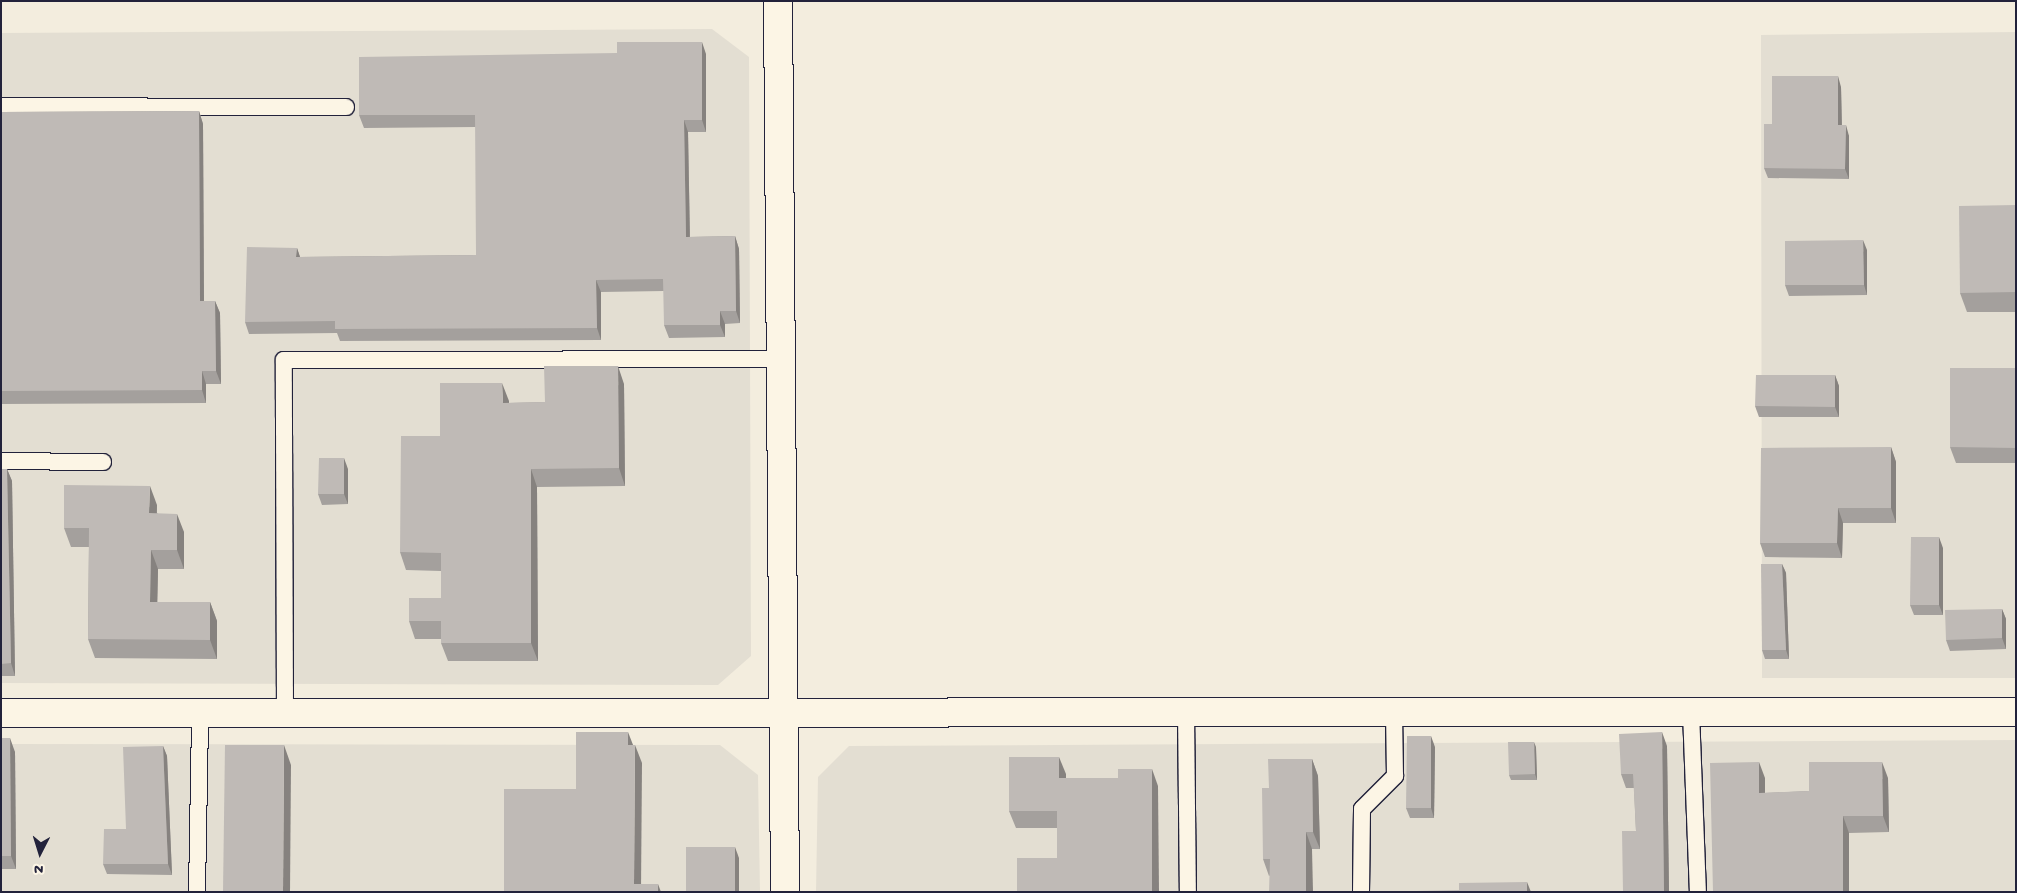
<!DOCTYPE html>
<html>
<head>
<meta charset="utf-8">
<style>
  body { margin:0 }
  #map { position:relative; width:2017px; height:893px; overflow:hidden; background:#f3edde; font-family:"Gochi Hand",sans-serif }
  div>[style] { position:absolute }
  .built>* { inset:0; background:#e3ded2 }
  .roads { filter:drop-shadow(1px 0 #22223b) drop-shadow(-1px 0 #22223b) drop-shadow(0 1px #22223b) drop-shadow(0 -1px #22223b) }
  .lane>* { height:16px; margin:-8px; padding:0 8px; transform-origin:8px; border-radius:8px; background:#fcf5e5 }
  .street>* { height:28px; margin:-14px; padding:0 14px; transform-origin:14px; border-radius:14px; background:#fcf5e5 }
  .wall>* { inset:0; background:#a4a09d }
  .shaded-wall>* { inset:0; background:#86827f }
  .building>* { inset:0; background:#bfbab6 }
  span { translate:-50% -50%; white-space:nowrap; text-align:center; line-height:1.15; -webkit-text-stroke:4px #fcf5e5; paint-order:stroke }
  .frame { position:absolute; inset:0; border:2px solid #22223b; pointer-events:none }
  .north { position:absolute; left:15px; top:828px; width:50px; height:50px; -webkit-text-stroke:4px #fcf5e5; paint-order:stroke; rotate:185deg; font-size:14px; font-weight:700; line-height:20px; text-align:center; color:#22223b }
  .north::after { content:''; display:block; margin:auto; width:18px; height:22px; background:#22223b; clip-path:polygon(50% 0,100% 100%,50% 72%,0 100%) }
</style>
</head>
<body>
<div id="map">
  <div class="built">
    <div style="clip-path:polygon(712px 29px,749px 57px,751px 656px,718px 685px,1px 683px,1px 33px)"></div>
    <div style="clip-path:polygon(2016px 32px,2016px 678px,1762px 678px,1761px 35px)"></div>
    <div style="clip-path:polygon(2016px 740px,2016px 892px,816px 892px,818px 777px,849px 746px)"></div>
    <div style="clip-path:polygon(1px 744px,720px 745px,758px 775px,760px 892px,1px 892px)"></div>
  </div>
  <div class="roads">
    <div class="lane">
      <div style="left:1px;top:106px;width:345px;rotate:0.2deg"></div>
      <div style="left:1px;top:461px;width:102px;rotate:0.6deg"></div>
      <div style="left:1186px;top:711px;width:181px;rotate:89.4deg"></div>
      <div style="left:285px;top:712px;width:352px;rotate:-90.2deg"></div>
      <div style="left:284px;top:360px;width:497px;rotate:-0.1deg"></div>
      <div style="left:1691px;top:712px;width:180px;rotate:87.8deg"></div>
      <div style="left:197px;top:892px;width:180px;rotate:-89deg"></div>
      <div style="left:1361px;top:892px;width:83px;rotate:-89.3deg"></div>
      <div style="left:1362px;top:809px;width:47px;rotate:-45deg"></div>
      <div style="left:1395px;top:776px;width:64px;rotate:-90.9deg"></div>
    </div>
    <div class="street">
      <div style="left:778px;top:1px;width:891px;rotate:89.55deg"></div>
      <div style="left:1px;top:713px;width:2015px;rotate:-0.03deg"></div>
    </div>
  </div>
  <div class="wall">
    <div style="clip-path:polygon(706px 54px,706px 132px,688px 132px,690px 237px,735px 236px,739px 249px,740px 323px,725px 324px,725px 337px,669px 338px,664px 325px,664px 291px,601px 292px,601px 340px,340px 341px,337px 333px,249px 334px,245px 322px,297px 248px,300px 257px,476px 255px,476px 127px,364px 128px,359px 115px)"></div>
    <div style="clip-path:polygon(1841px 87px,1842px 125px,1849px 136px,1849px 179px,1768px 178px,1764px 168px,1772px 124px)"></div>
    <div style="clip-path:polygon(199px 111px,203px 124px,204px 301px,215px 301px,220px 313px,221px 384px,206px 384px,206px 403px,1px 404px,1px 112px)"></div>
    <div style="clip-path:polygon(2016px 205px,2016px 312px,1967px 312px,1960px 293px)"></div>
    <div style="clip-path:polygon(1867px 250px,1867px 295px,1789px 296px,1785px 285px)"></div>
    <div style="clip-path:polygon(2016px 368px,2016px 463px,1956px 463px,1950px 447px)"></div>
    <div style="clip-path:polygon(1835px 375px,1839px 386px,1839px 417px,1759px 417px,1755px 406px)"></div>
    <div style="clip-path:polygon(624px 384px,625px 486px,537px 487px,538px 661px,448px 661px,441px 643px,441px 639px,415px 639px,409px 621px,441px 598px,441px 571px,406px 570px,400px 552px,440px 436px,509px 401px,509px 403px,545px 402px)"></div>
    <div style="clip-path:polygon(1891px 447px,1896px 462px,1896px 523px,1843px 523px,1842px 558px,1765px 557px,1760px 543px)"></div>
    <div style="clip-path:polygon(1px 469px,7px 469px,12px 481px,15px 676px,1px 676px)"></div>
    <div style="clip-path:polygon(348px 469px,348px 504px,322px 505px,318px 494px)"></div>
    <div style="clip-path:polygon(157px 505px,157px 513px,184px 532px,184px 569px,158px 569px,157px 602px,210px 602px,217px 621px,217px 659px,95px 658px,88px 639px,89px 547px,71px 547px,64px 528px)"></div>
    <div style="clip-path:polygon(1943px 548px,1943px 615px,1914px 615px,1910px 605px)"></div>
    <div style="clip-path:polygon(1782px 564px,1786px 573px,1789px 659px,1765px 659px,1762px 650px)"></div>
    <div style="clip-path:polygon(2002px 609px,2006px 619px,2006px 649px,1950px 651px,1946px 640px)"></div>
    <div style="clip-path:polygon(1px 738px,15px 752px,16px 869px,1px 869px)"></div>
    <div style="clip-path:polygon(163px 746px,167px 756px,172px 875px,107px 874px,103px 864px,126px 829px)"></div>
    <div style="clip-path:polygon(1667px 746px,1669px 892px,1623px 892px,1636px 831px,1634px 788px,1626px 788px,1621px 774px)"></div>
    <div style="clip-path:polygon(1435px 747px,1434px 818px,1410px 818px,1406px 808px)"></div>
    <div style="clip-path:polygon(1536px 747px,1537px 780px,1511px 780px,1509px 775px)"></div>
    <div style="clip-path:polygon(1312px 759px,1318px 776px,1320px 849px,1312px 849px,1269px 876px,1263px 859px,1269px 788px)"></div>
    <div style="clip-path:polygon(1066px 774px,1066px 778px,1158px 786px,1057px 858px,1057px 828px,1016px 828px,1009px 811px)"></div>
    <div style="clip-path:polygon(1765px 778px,1765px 793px,1809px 791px,1888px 778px,1889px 832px,1849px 833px,1713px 892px)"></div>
  </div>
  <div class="shaded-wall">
    <div style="clip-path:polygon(702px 42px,706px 54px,706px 132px,702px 120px)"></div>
    <div style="clip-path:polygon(1838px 76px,1841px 87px,1842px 136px,1838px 125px)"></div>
    <div style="clip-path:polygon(199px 111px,203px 124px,204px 313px,200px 301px)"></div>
    <div style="clip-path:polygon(684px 120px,688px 132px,690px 249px,686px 237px)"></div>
    <div style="clip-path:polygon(1846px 125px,1849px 136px,1849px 179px,1845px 169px)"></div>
    <div style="clip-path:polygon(735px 236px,739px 249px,740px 323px,736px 311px)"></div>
    <div style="clip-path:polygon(1863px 240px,1867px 250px,1867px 295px,1864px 285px)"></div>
    <div style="clip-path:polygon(297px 248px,301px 260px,296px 257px)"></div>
    <div style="clip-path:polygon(596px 280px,601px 292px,601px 340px,597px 328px)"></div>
    <div style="clip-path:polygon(215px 301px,220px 313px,221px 384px,216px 371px)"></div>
    <div style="clip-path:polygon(720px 311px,725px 324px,725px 337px,720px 325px)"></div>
    <div style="clip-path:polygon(618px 366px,624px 384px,625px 486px,619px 468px)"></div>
    <div style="clip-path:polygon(202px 371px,206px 384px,206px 403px,202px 390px)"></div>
    <div style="clip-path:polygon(1835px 375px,1839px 386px,1839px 417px,1835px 407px)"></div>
    <div style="clip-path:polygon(502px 383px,509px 401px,509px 421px,503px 403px)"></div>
    <div style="clip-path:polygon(1891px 447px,1896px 462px,1896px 523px,1891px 508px)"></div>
    <div style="clip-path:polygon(344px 458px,348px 469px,348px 504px,344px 494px)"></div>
    <div style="clip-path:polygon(7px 469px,12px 481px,15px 676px,11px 663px)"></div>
    <div style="clip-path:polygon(531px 469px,537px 487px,538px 661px,531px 643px)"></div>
    <div style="clip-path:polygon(150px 486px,157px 505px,156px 532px,149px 513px)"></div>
    <div style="clip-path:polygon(1838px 508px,1843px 523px,1842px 558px,1837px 543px)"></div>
    <div style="clip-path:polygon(177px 514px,184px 532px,184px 569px,177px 550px)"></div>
    <div style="clip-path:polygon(1939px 537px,1943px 548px,1943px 615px,1939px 605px)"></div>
    <div style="clip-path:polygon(151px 550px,158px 569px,157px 621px,150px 602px)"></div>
    <div style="clip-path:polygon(1782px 564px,1786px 573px,1789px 659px,1786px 650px)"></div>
    <div style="clip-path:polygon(210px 602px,217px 621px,217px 659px,210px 640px)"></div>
    <div style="clip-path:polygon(2002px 609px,2006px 619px,2006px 649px,2002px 638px)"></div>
    <div style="clip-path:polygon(628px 732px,635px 750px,628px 745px)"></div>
    <div style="clip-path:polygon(1662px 732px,1667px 746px,1669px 892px,1664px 892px)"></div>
    <div style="clip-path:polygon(1431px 736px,1435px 747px,1434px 818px,1431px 808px)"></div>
    <div style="clip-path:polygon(10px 738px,15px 752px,16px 869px,11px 856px)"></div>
    <div style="clip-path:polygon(1534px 742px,1536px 747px,1537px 780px,1535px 774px)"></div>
    <div style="clip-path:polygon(284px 745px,291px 765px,290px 892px,283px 892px)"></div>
    <div style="clip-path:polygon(635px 745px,642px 763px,641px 892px,634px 884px)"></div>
    <div style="clip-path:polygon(163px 746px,167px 756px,172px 875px,168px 864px)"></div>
    <div style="clip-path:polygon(1059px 757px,1066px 774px,1066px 795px,1059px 778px)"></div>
    <div style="clip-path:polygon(1312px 759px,1318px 776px,1320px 849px,1313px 832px)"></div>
    <div style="clip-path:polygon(1759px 762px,1765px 778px,1765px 809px,1759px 793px)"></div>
    <div style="clip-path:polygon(1882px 762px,1888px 778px,1889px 832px,1883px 816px)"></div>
    <div style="clip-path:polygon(1152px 769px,1158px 786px,1159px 892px,1152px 892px)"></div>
    <div style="clip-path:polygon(1843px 816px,1849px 833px,1849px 892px,1843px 892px)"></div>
    <div style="clip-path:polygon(1306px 832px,1312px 849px,1313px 892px,1306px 892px)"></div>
    <div style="clip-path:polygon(735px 847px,739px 858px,739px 892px,735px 892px)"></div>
    <div style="clip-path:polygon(1527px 882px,1531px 892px,1527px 892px)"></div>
    <div style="clip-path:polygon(658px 884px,661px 892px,658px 892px)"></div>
  </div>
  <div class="building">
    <div style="clip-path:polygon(617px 42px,702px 42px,702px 120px,684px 120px,686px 237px,735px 236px,736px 311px,720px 311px,720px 325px,664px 325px,663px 279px,596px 280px,597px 328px,335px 329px,335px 321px,245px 322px,247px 247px,297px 248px,296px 257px,476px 255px,475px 115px,359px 115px,359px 57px,617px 53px)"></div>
    <div style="clip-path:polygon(1772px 76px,1838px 76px,1838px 125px,1846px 125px,1845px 169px,1764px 168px,1764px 124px,1772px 124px)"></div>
    <div style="clip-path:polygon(199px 111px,200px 301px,215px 301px,216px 371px,202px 371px,202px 390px,1px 391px,1px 112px)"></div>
    <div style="clip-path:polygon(2016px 205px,2016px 292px,1960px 293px,1959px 206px)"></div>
    <div style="clip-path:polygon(1863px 240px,1864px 285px,1785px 285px,1785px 241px)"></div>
    <div style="clip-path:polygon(544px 366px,618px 366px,619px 468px,531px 469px,531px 643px,441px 643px,441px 621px,409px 621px,409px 598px,441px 598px,441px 553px,400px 552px,401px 436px,440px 436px,440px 383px,502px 383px,503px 403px,545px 402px)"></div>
    <div style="clip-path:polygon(1950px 368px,2016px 368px,2016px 448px,1950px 447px)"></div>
    <div style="clip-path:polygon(1756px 375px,1835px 375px,1835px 407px,1755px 406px)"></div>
    <div style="clip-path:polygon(1891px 447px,1891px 508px,1838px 508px,1837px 543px,1760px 543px,1761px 448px)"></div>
    <div style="clip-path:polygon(319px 458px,344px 458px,344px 494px,318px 494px)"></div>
    <div style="clip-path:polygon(1px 469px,7px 469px,11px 663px,1px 664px)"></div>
    <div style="clip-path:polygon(64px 485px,150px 486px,149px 513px,177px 514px,177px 550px,151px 550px,150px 602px,210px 602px,210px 640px,88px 639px,89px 528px,64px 528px)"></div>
    <div style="clip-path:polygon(1911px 537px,1939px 537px,1939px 605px,1910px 605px)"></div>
    <div style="clip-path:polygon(1761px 564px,1782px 564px,1786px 650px,1762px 650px)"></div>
    <div style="clip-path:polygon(2002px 609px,2002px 638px,1946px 640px,1945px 610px)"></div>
    <div style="clip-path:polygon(576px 732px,628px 732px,628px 745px,635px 745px,634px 884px,658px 884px,658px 892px,504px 892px,504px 789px,576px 789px)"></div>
    <div style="clip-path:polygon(1662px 732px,1664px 892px,1623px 892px,1622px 831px,1636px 831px,1633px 774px,1621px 774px,1619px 734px)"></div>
    <div style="clip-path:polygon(1407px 736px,1431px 736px,1431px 808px,1406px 808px)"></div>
    <div style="clip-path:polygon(1px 738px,10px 738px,11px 856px,1px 856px)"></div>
    <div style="clip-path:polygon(1508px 742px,1534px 742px,1535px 774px,1509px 775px)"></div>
    <div style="clip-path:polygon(225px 745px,284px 745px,283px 892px,223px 892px)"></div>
    <div style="clip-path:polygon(163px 746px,168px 864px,103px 864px,104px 829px,126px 829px,123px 747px)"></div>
    <div style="clip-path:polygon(1009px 757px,1059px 757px,1059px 778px,1118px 778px,1118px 769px,1152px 769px,1152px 892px,1017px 892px,1017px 858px,1057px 858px,1057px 811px,1009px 811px)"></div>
    <div style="clip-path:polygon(1268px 759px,1312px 759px,1313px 832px,1306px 832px,1306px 892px,1269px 892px,1270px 859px,1263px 859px,1262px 788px,1269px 788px)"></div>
    <div style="clip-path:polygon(1759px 762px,1759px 793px,1809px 791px,1809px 762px,1882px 762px,1883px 816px,1843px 816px,1843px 892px,1713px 892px,1710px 763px)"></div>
    <div style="clip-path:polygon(686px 847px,735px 847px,735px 892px,686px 892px)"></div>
    <div style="clip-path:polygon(1527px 882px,1527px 892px,1416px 892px,1416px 891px,1459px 890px,1459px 883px)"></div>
  </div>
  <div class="frame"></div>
  <div class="north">N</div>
</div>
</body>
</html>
